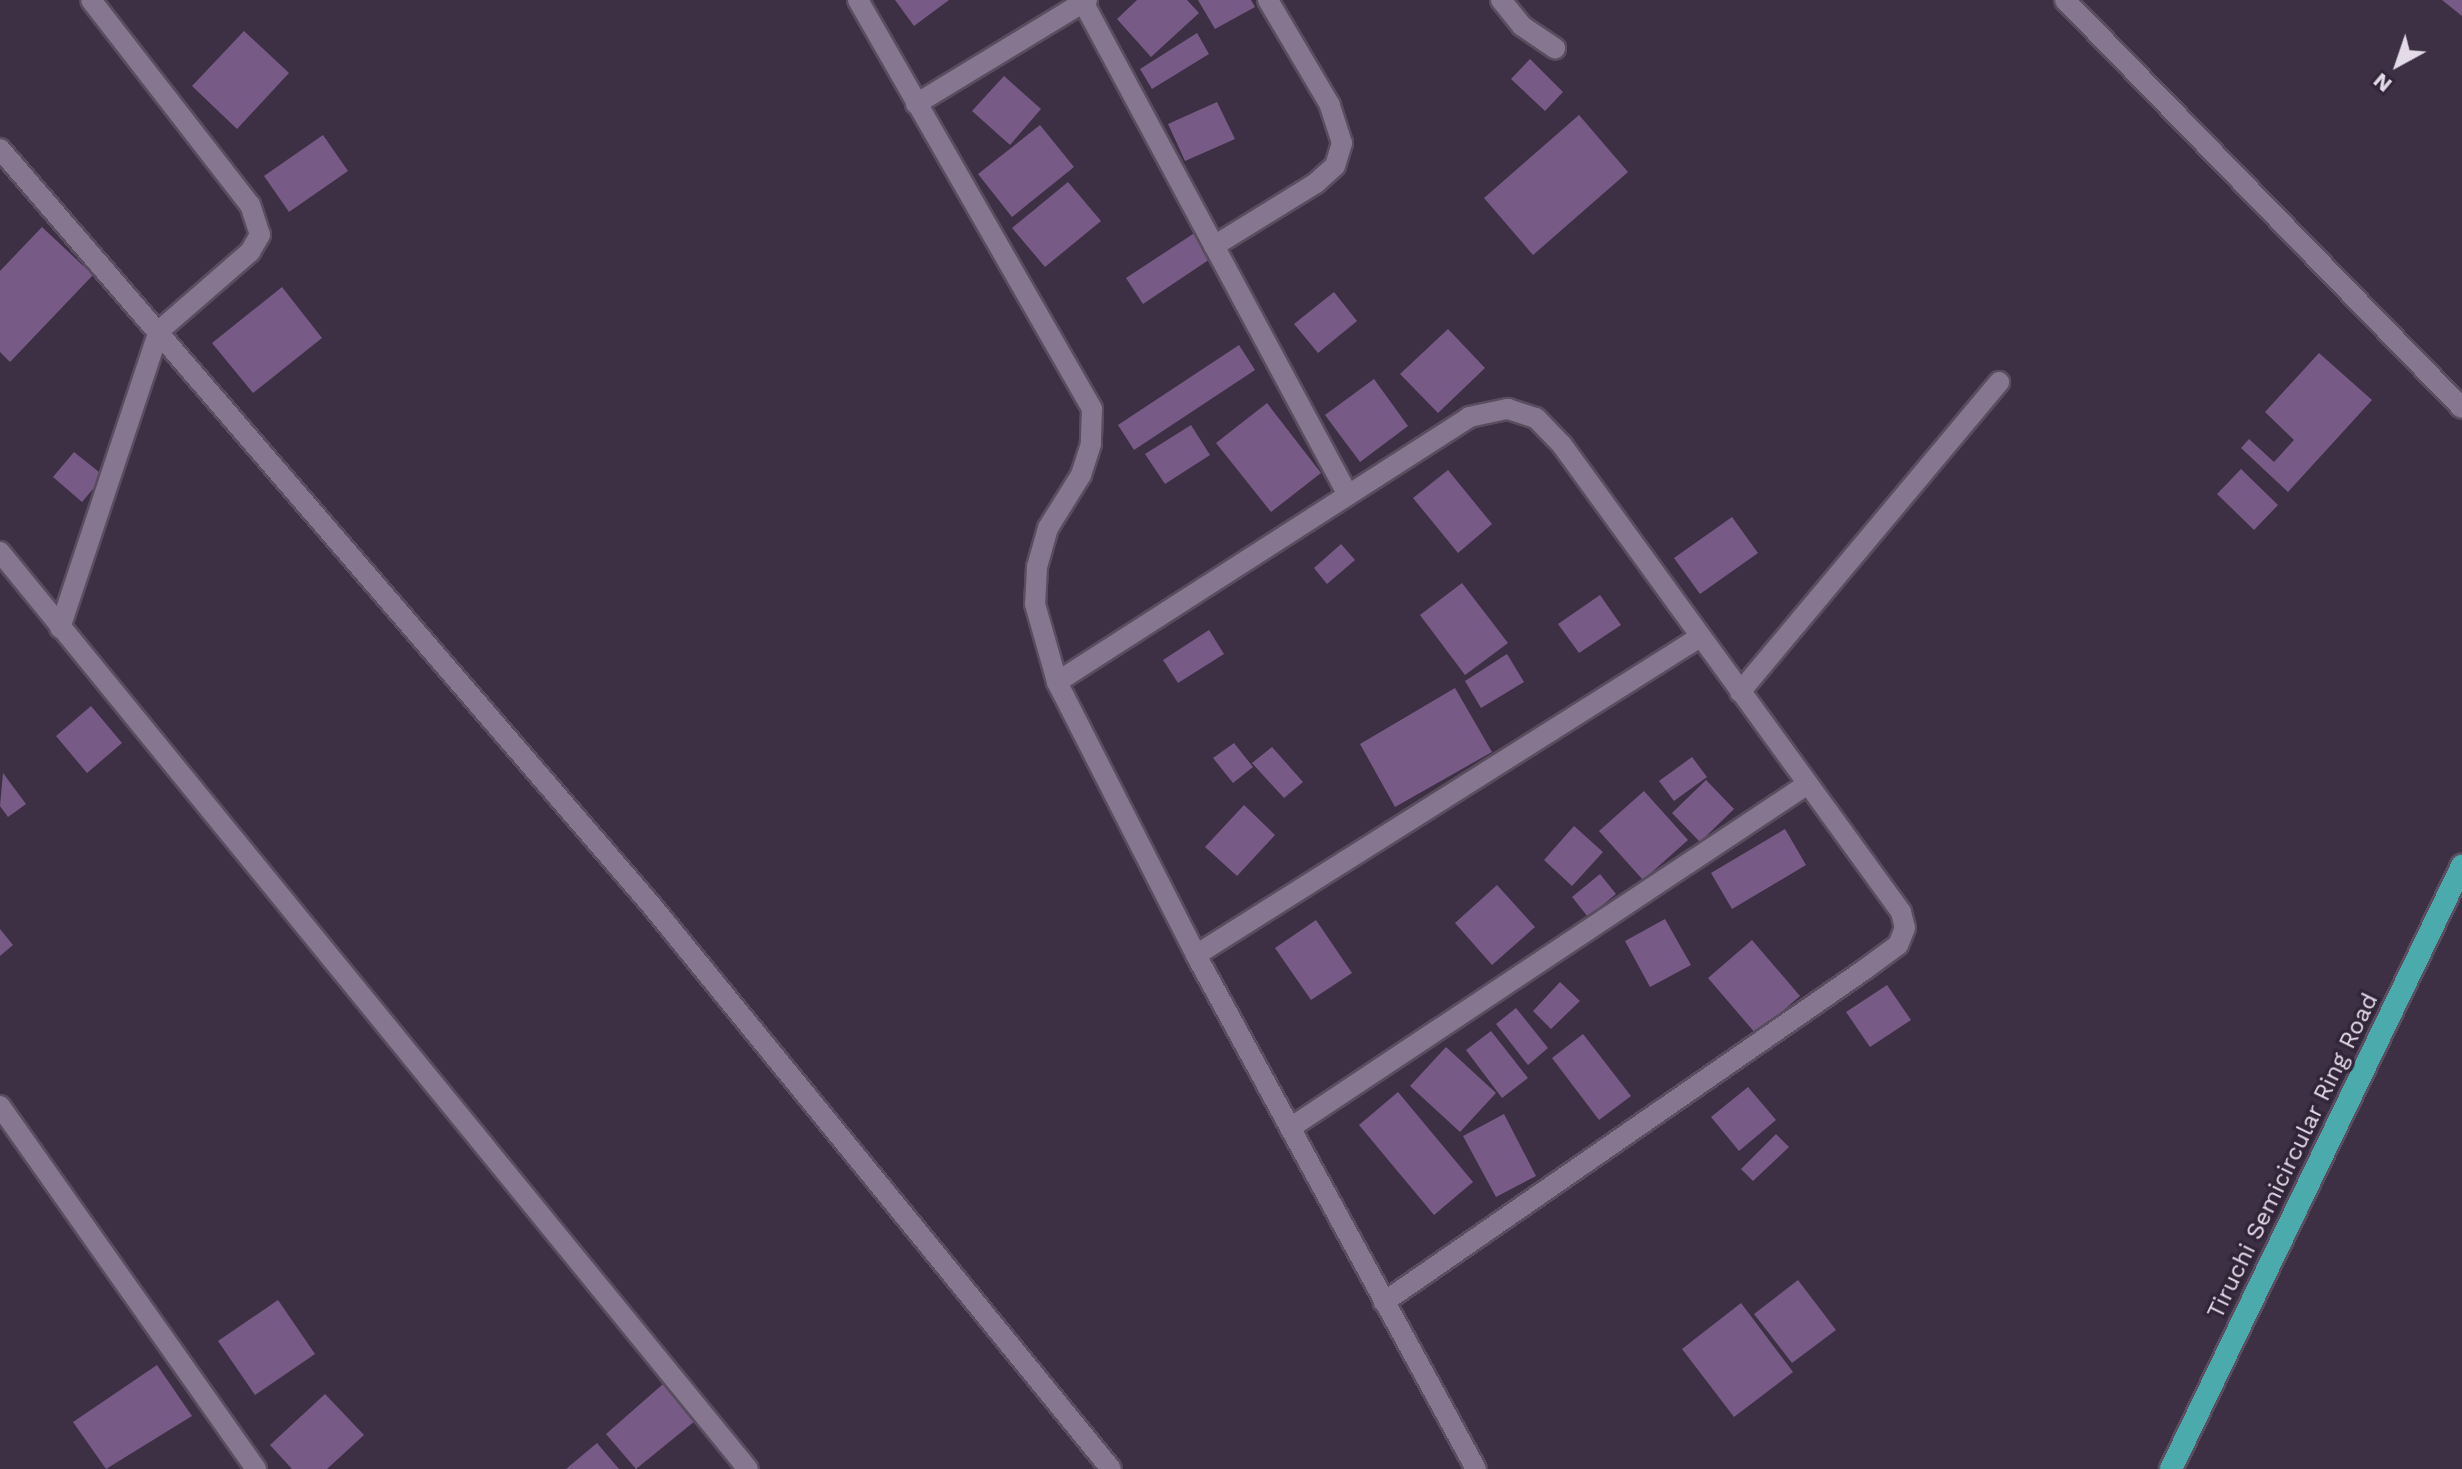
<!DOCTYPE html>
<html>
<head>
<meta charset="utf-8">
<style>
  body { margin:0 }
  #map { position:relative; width:2462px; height:1469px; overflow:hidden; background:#3d2f44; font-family:"Work Sans",sans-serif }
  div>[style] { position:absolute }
  .building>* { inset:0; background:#775b86 }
  .roads { filter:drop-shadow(2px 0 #594d5f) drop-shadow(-2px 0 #594d5f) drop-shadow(0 2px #594d5f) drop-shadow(0 -2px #594d5f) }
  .minor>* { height:20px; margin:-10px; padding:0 10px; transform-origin:10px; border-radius:10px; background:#86768f }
  .trunk>* { height:22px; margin:-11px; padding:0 11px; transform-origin:11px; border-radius:11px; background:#4babac }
  span { translate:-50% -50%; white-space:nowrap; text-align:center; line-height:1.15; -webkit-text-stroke:7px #32253a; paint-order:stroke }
  .street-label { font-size:24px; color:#e3dbe8 }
  .north { position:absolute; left:2358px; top:24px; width:80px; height:80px; -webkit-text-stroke:6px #32253a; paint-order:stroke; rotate:220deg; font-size:22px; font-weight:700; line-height:32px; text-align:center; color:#e3dbe8 }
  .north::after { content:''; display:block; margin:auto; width:28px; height:36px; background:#e3dbe8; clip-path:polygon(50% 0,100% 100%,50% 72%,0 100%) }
</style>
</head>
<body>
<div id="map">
  <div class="building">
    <div style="clip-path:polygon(895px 0,949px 0,914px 26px)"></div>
    <div style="clip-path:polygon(1137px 0,1187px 0,1199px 13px,1151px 57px,1117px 19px)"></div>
    <div style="clip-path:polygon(1198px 0,1251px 0,1255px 7px,1215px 29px)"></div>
    <div style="clip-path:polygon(2442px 0,2462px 0,2462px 16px)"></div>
    <div style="clip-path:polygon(244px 31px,289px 73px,237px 129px,192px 86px)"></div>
    <div style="clip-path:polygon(1197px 33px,1209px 54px,1152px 89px,1140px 69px)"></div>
    <div style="clip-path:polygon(1530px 59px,1563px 92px,1545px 111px,1511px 79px)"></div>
    <div style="clip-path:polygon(1004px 76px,1041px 109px,1010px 145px,972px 111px)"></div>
    <div style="clip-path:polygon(1217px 102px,1235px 139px,1185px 161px,1168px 124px)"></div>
    <div style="clip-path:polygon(1579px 115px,1628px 172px,1533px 255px,1484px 198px)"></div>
    <div style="clip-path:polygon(1040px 125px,1074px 167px,1012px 217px,978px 174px)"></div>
    <div style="clip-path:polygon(323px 135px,348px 171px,289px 212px,264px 176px)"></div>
    <div style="clip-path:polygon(1068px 182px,1101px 221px,1045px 267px,1012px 228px)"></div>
    <div style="clip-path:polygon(42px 227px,93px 275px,10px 362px,0 352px,0 271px)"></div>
    <div style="clip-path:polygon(1196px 232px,1213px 257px,1143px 304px,1126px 278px)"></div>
    <div style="clip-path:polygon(282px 287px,322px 338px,253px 393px,212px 343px)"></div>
    <div style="clip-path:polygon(1334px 292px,1357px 321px,1318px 353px,1294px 324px)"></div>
    <div style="clip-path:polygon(1448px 329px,1485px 368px,1438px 413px,1400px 374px)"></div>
    <div style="clip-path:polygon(1239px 345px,1255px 370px,1134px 450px,1118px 425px)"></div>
    <div style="clip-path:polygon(2319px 353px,2372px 400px,2288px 492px,2241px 448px,2249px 439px,2274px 462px,2294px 440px,2265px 412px)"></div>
    <div style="clip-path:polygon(1374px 379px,1408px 426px,1360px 462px,1325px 415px)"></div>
    <div style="clip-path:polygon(1267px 403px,1321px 473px,1271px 512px,1216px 443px)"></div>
    <div style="clip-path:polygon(1191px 425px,1210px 455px,1165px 484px,1145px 454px)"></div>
    <div style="clip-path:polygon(74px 452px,104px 476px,82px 502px,53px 477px)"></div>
    <div style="clip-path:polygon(2241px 469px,2278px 505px,2254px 530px,2217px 494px)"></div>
    <div style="clip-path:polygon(1448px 470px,1492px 524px,1458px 553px,1413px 498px)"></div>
    <div style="clip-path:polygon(1732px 517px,1758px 553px,1700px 594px,1674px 558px)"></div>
    <div style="clip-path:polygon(1341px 544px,1355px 560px,1327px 584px,1314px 568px)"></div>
    <div style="clip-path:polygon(1462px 583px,1508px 643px,1465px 675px,1420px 615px)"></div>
    <div style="clip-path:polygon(1600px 595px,1621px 625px,1579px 653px,1558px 624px)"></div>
    <div style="clip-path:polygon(1209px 630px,1224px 654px,1178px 683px,1163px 660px)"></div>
    <div style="clip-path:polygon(1507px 654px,1524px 682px,1481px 708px,1465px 681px)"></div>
    <div style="clip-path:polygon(1455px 688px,1492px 752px,1395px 807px,1360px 744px)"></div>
    <div style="clip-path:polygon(91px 706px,122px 743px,87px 773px,56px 736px)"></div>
    <div style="clip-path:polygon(1234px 743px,1253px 767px,1233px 783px,1213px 758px)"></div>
    <div style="clip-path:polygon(1272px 747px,1303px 782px,1284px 798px,1252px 763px)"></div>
    <div style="clip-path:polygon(1692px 757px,1707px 777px,1674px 801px,1659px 781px)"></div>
    <div style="clip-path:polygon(3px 773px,26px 804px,8px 817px,0 806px)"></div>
    <div style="clip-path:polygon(1706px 780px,1734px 809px,1700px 842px,1672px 813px)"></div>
    <div style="clip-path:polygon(1644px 791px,1688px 840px,1643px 880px,1599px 831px)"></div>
    <div style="clip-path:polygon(1244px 805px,1275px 835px,1237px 876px,1205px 847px)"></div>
    <div style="clip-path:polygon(1574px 826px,1603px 852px,1572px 886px,1544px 860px)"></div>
    <div style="clip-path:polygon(1785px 829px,1806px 865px,1732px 909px,1711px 873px)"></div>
    <div style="clip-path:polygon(1600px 874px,1616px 894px,1588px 917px,1572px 897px)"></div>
    <div style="clip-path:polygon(1497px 885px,1535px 927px,1492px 965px,1455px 923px)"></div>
    <div style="clip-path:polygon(1665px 919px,1691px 965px,1650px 987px,1625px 941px)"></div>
    <div style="clip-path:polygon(1316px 920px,1352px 973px,1311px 1000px,1275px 948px)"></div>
    <div style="clip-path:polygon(0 929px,13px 945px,0 956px)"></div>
    <div style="clip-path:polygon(1752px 940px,1800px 996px,1756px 1034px,1708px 978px)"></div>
    <div style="clip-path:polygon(1560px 982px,1580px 1001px,1551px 1029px,1533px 1011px)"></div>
    <div style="clip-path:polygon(1887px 985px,1911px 1020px,1870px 1047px,1846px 1012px)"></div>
    <div style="clip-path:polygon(1516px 1008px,1548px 1048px,1528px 1065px,1496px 1024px)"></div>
    <div style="clip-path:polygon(1491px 1031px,1528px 1078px,1502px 1098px,1466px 1050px)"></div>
    <div style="clip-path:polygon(1583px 1034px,1631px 1096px,1599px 1120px,1552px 1058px)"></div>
    <div style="clip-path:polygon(1446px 1047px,1496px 1093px,1460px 1132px,1410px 1086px)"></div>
    <div style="clip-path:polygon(1748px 1087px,1776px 1120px,1739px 1151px,1711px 1117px)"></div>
    <div style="clip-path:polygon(1398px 1092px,1473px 1182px,1434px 1215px,1359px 1125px)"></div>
    <div style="clip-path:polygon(1504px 1114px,1536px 1176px,1496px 1197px,1463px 1136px)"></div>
    <div style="clip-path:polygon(1776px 1134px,1789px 1147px,1753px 1181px,1741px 1169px)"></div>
    <div style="clip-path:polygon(1798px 1280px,1836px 1330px,1792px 1363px,1754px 1314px)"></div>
    <div style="clip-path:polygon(278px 1300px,315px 1354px,255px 1395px,218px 1341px)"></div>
    <div style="clip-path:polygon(1741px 1303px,1793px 1372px,1734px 1417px,1682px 1349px)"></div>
    <div style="clip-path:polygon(157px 1365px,192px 1416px,106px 1469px,73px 1422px)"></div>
    <div style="clip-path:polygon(663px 1384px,695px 1421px,636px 1469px,606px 1434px)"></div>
    <div style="clip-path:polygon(325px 1394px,364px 1435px,327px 1469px,292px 1469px,270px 1445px)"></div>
    <div style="clip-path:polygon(597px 1443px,619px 1469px,566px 1469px)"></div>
  </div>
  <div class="roads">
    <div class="minor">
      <div style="left:858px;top:0;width:471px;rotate:60.2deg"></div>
      <div style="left:1092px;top:409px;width:35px;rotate:92deg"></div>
      <div style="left:1091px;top:444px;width:33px;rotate:108deg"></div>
      <div style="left:1081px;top:475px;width:62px;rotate:121.9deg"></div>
      <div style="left:1048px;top:528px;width:41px;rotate:105.8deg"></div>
      <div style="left:1037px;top:567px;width:37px;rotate:93deg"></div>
      <div style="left:1035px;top:604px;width:81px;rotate:74.2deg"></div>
      <div style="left:1057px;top:682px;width:306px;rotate:63deg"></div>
      <div style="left:1196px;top:955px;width:585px;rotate:61.42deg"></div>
      <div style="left:1082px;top:0;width:562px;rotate:61.75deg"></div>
      <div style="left:1501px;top:0;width:33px;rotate:51deg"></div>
      <div style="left:1522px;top:26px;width:40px;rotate:34deg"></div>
      <div style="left:2065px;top:0;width:569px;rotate:45.78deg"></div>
      <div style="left:916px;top:104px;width:200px;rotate:-31.3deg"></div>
      <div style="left:0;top:149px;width:999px;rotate:49.26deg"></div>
      <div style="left:652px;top:906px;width:726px;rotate:50.81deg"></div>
      <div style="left:1214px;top:246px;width:120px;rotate:-31.7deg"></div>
      <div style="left:1316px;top:183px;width:25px;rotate:-42deg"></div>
      <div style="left:1335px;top:166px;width:24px;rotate:-73deg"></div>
      <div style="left:1342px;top:143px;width:40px;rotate:-108deg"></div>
      <div style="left:1330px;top:105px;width:122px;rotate:-120.6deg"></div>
      <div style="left:0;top:552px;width:1183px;rotate:50.8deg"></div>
      <div style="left:60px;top:628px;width:313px;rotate:-71.6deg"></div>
      <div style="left:159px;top:331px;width:121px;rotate:-41deg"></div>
      <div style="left:250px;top:252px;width:20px;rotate:-60deg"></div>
      <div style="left:260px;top:235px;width:32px;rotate:-108deg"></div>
      <div style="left:250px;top:205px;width:259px;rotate:-127.8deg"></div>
      <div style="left:1057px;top:682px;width:490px;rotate:-32.7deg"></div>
      <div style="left:1469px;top:417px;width:40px;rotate:-12deg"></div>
      <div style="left:1508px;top:409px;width:29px;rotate:18deg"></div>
      <div style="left:1536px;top:418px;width:37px;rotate:46deg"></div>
      <div style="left:1562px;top:445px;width:577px;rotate:54.02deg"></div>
      <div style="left:1901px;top:912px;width:16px;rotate:76deg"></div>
      <div style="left:1905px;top:928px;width:18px;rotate:112deg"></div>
      <div style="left:1898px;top:945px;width:42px;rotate:143.7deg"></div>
      <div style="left:1864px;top:970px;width:584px;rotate:145.33deg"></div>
      <div style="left:1740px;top:692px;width:404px;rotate:-50.1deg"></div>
      <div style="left:1196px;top:955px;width:596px;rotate:-32.25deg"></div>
      <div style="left:0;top:1106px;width:444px;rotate:54.8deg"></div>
      <div style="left:1290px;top:1128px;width:620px;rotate:-33.61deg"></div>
    </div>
    <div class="trunk">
      <div style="left:2171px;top:1469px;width:670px;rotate:-64.24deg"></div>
    </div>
  </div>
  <div class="street-label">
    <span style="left:2293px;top:1156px;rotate:-64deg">Tiruchi Semicircular Ring Road</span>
  </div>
  <div class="north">N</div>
</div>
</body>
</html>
